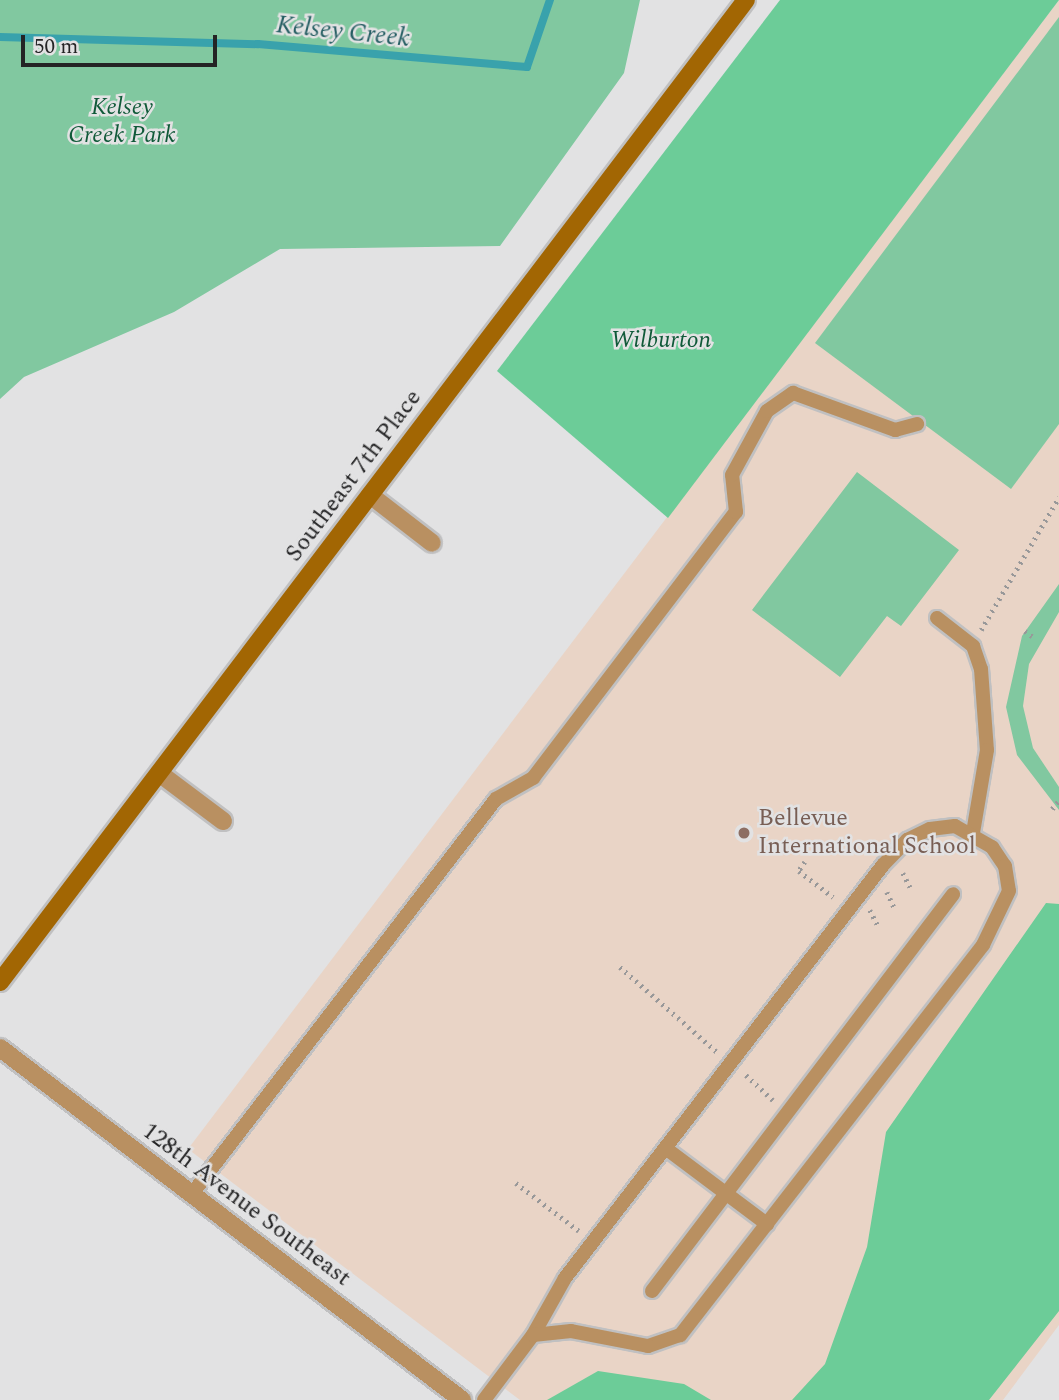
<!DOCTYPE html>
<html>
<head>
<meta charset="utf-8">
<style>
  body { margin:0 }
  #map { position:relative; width:1059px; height:1400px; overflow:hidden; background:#e2e2e3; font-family:Spectral,serif }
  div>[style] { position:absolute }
  .education>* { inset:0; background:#e9d4c6 }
  .green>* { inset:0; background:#81c8a0 }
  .forest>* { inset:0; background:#6ccc98 }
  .stream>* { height:8px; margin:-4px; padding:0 4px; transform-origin:4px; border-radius:4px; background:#39a2ac }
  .path>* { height:4.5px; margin-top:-2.25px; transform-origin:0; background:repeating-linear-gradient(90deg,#989899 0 2px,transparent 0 7px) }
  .roads { filter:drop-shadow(2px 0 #c0c0c1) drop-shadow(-2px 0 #c0c0c1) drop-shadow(0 2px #c0c0c1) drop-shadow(0 -2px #c0c0c1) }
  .lane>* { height:14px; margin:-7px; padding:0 7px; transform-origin:7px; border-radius:7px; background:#b99061 }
  .street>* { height:18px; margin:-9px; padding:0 9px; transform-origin:9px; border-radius:9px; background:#b99061 }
  .secondary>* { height:18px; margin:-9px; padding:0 9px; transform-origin:9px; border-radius:9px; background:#a26603 }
  .dots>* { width:19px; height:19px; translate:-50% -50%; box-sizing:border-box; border:4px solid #e2e2e3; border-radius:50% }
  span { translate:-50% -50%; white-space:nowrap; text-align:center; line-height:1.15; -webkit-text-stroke:5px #e2e2e3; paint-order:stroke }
  .park-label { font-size:24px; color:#105a39; font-style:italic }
  .street-label { font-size:24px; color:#242425 }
  .education-label { font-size:24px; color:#785e54 }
  .left { translate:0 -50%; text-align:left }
  .water-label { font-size:26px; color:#255e63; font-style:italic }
  .scale { position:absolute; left:21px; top:35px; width:196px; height:32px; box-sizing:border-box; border:4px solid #242425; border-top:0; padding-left:9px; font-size:21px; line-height:24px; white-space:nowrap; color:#242425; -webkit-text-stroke:5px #e2e2e3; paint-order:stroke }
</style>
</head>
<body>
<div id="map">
  <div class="education">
    <div style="clip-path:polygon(1059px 0,1059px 1325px,1003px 1400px,520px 1400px,188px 1149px)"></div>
  </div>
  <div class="green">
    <div style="clip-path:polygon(0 0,640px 0,624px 73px,500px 246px,280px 249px,174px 312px,24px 377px,0 399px)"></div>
    <div style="clip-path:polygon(1059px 17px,1059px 424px,1011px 489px,815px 343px)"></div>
    <div style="clip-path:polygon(857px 472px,959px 550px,901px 626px,887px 616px,840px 677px,752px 610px)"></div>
    <div style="clip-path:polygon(1059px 584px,1059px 612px,1029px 664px,1023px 706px,1033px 748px,1059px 787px,1059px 810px,1017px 755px,1006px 707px,1022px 636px)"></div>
  </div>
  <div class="forest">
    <div style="clip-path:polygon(780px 0,1059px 0,668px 518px,497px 371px)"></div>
    <div style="clip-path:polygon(1046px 903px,1059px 904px,1059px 1311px,989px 1400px,792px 1400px,825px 1364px,867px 1247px,886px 1132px)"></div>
    <div style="clip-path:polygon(598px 1371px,684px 1384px,711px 1400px,547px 1400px)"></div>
  </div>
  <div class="stream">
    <div style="left:0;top:37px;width:258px;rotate:1.6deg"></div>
    <div style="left:258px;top:44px;width:270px;rotate:4.9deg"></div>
    <div style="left:527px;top:67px;width:71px;rotate:-71.1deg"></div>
  </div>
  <div class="path">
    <div style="left:981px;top:630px;width:154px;rotate:-59.6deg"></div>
    <div style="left:1025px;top:631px;width:9px;rotate:36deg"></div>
    <div style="left:1052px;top:809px;width:11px;rotate:-52deg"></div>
    <div style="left:805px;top:862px;width:11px;rotate:124deg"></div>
    <div style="left:799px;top:871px;width:43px;rotate:37.4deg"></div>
    <div style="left:903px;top:873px;width:16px;rotate:63deg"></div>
    <div style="left:887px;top:892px;width:17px;rotate:65deg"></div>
    <div style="left:870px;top:910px;width:20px;rotate:63deg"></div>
    <div style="left:620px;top:967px;width:129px;rotate:41.2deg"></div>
    <div style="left:746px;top:1075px;width:37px;rotate:43deg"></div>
    <div style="left:516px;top:1183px;width:79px;rotate:37.3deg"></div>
  </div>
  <div class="roads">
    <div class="lane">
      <div style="left:937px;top:618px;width:46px;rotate:37.9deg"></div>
      <div style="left:973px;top:646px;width:24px;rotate:71deg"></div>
      <div style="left:981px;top:669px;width:81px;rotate:85.8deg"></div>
      <div style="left:987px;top:750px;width:84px;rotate:99.6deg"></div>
      <div style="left:668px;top:1150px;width:124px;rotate:36.8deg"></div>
      <div style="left:191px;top:1195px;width:500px;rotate:-52.4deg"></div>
      <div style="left:496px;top:799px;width:43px;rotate:-29.6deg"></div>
      <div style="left:533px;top:778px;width:335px;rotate:-52.7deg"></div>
      <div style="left:736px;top:512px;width:37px;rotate:-96deg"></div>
      <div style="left:732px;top:475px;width:73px;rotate:-61.3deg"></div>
      <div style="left:767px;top:411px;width:32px;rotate:-35deg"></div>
      <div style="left:793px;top:393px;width:109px;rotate:19.9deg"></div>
      <div style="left:895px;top:430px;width:23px;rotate:-15deg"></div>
      <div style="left:652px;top:1291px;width:498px;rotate:-52.8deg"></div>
      <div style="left:484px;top:1400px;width:81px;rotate:-53deg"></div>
      <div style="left:533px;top:1335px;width:65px;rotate:-60.7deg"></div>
      <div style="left:565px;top:1278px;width:521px;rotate:-52.4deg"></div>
      <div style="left:883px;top:865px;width:35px;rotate:-46deg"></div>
      <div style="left:907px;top:840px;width:25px;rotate:-26deg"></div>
      <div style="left:930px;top:829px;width:25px;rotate:-7deg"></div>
      <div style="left:955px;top:826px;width:43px;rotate:29.6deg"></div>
      <div style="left:992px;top:847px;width:23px;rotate:56deg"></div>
      <div style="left:1005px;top:866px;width:25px;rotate:81deg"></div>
      <div style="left:1009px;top:891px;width:60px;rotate:115.7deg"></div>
      <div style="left:983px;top:945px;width:494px;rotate:127.8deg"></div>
      <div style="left:680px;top:1335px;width:34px;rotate:161deg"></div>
      <div style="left:648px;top:1346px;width:78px;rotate:-169deg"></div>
      <div style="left:571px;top:1331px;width:38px;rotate:174deg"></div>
    </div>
    <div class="street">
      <div style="left:370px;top:495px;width:78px;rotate:37.7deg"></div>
      <div style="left:159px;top:773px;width:80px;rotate:36.9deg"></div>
      <div style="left:0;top:1048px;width:581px;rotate:37.3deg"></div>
    </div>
    <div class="secondary">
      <div style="left:0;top:982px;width:1233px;rotate:-52.78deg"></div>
    </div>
  </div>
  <div class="dots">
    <div style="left:744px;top:833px;background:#8d6e63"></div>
  </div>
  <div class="park-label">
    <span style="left:122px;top:122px">Kelsey<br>Creek Park</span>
    <span style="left:661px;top:341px">Wilburton</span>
  </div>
  <div class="street-label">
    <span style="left:354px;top:476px;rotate:-53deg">Southeast 7th Place</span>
    <span style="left:246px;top:1205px;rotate:37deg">128th Avenue Southeast</span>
  </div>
  <div class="education-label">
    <span class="left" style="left:758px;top:833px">Bellevue<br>International School</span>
  </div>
  <div class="water-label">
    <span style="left:343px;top:32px;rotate:6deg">Kelsey Creek</span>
  </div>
  <div class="scale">50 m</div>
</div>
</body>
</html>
